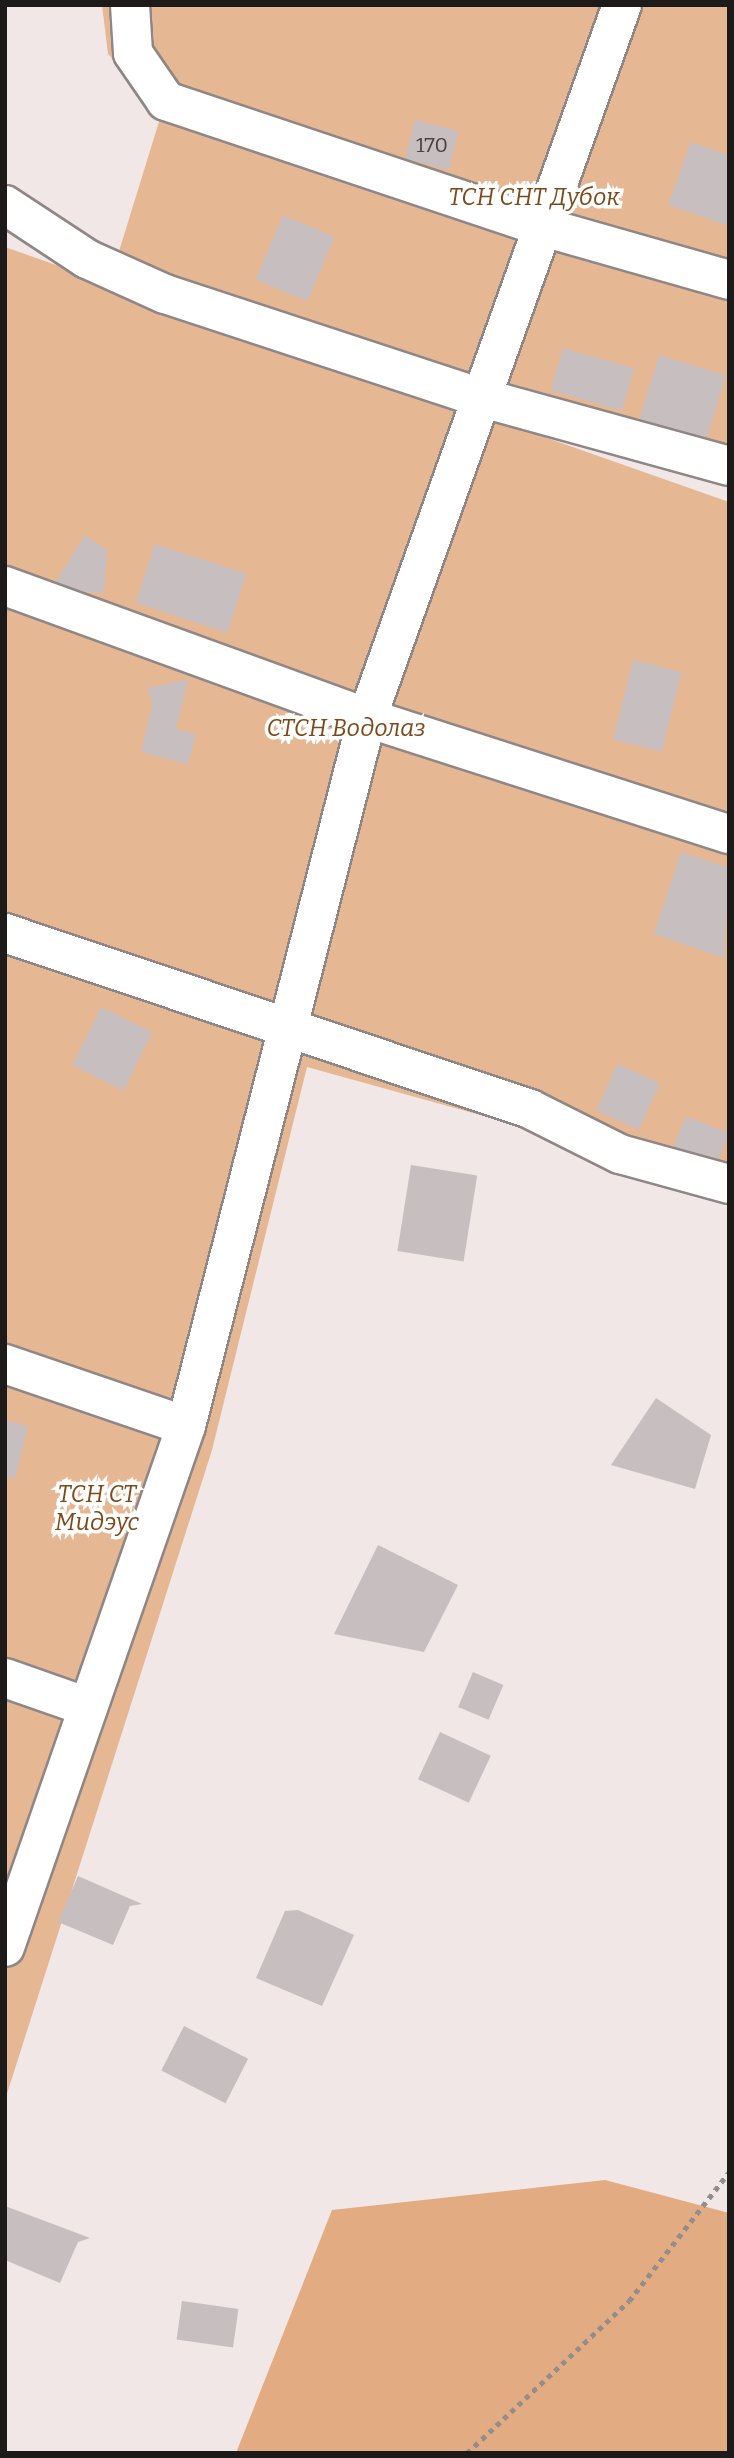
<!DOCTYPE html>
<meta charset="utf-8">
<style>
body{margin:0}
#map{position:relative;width:734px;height:2458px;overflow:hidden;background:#f0e7e6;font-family:Bitter,serif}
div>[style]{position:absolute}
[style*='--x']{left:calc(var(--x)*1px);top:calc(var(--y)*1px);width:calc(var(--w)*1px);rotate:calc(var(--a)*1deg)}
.green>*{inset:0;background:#e6b793}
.forest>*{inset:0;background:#e2ab81}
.building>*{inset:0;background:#c7bec0;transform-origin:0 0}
.path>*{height:4.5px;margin-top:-2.25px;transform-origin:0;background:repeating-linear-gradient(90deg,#938d8c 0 5px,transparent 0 10px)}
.roads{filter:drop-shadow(2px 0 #8f8786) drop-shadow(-2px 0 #8f8786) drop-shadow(0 2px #8f8786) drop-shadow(0 -2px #8f8786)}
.minor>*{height:38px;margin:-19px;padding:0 19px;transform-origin:19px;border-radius:19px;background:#fff}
span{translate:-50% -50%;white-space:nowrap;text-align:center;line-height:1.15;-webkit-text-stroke:7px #fff;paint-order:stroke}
.number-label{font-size:21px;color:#484344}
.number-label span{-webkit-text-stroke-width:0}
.park-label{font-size:24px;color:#7d491a;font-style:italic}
.frame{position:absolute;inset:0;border:7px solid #1d1a1a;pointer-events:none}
</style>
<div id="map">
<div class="green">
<i style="clip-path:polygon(102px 5px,729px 5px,729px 466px,116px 261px,162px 112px,108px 54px)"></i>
<i style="clip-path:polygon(5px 247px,729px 502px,729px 1184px,307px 1067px,212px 1450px,5px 2100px)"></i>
</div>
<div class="forest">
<i style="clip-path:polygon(605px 2180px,729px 2213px,729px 2453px,236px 2453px,332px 2210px)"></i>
</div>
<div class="building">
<i style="left:415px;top:120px;width:45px;height:40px;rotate:14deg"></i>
<i style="clip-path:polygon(691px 142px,729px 155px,729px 226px,668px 205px)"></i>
<i style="left:283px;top:215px;width:56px;height:70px;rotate:23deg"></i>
<i style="left:563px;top:348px;width:74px;height:44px;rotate:16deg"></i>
<i style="left:659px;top:355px;width:70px;height:68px;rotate:17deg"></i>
<i style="clip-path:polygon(85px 535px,107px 550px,104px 593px,51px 589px)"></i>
<i style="left:155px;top:544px;width:96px;height:62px;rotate:18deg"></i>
<i style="left:633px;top:660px;width:50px;height:82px;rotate:14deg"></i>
<i style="clip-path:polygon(188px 679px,176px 729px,196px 734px,188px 764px,141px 752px,152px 706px,148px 688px)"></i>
<i style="clip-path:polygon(681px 852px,729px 868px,724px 958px,654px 934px)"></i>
<i style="left:101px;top:1007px;width:57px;height:65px;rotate:26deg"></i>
<i style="left:617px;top:1064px;width:47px;height:51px;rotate:24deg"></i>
<i style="left:686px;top:1116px;width:46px;height:41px;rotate:22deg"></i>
<i style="left:411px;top:1165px;width:67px;height:87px;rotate:9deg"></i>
<i style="clip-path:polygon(656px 1398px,711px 1435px,695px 1489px,611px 1465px)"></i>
<i style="clip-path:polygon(5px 1420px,28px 1426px,15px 1479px,5px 1476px)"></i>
<i style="clip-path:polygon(378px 1545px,458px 1585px,424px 1652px,334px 1634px)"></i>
<i style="left:473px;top:1672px;width:33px;height:38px;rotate:23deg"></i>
<i style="left:440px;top:1732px;width:56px;height:52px;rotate:25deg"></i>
<i style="clip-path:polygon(78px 1876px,142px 1904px,130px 1906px,113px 1945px,58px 1922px)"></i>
<i style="clip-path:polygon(298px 1910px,354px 1935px,322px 2006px,256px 1978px,285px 1911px)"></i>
<i style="left:184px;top:2026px;width:72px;height:50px;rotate:27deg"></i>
<i style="clip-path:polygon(5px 2206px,90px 2238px,78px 2242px,60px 2283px,5px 2260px)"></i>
<i style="left:182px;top:2301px;width:57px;height:39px;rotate:8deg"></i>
</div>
<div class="path">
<i style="--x:467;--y:2453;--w:222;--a:-43.2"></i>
<i style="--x:629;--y:2301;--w:163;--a:-52.2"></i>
</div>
<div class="roads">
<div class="minor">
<i style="--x:130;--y:5;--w:48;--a:86.4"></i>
<i style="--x:133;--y:53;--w:58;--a:55.5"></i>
<i style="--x:166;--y:101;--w:397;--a:18.5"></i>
<i style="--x:543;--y:227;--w:193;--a:15.9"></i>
<i style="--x:5;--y:205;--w:98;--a:33.4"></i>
<i style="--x:87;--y:259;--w:85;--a:24.2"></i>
<i style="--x:165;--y:294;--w:330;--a:18.2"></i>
<i style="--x:479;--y:397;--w:259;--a:15.4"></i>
<i style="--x:5;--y:586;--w:385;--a:20"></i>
<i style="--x:367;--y:718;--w:380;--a:17.8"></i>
<i style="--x:5;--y:933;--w:554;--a:18.53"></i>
<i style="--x:530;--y:1109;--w:101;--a:26.6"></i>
<i style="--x:620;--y:1154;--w:113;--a:15.4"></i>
<i style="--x:5;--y:1364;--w:191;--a:18.9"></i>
<i style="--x:5;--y:1678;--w:88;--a:19.3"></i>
<i style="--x:5;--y:1947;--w:552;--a:-70.84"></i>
<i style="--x:186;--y:1426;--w:731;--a:-75.66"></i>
<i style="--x:367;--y:718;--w:757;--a:-70.32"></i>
</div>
</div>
<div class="number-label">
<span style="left:432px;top:145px">170</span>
</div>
<div class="park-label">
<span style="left:534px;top:198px">ТСН СНТ Дубок</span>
<span style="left:346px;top:729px">СТСН Водолаз</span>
<span style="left:97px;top:1509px">ТСН СТ<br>Мидэус</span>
</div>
<div class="frame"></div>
</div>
